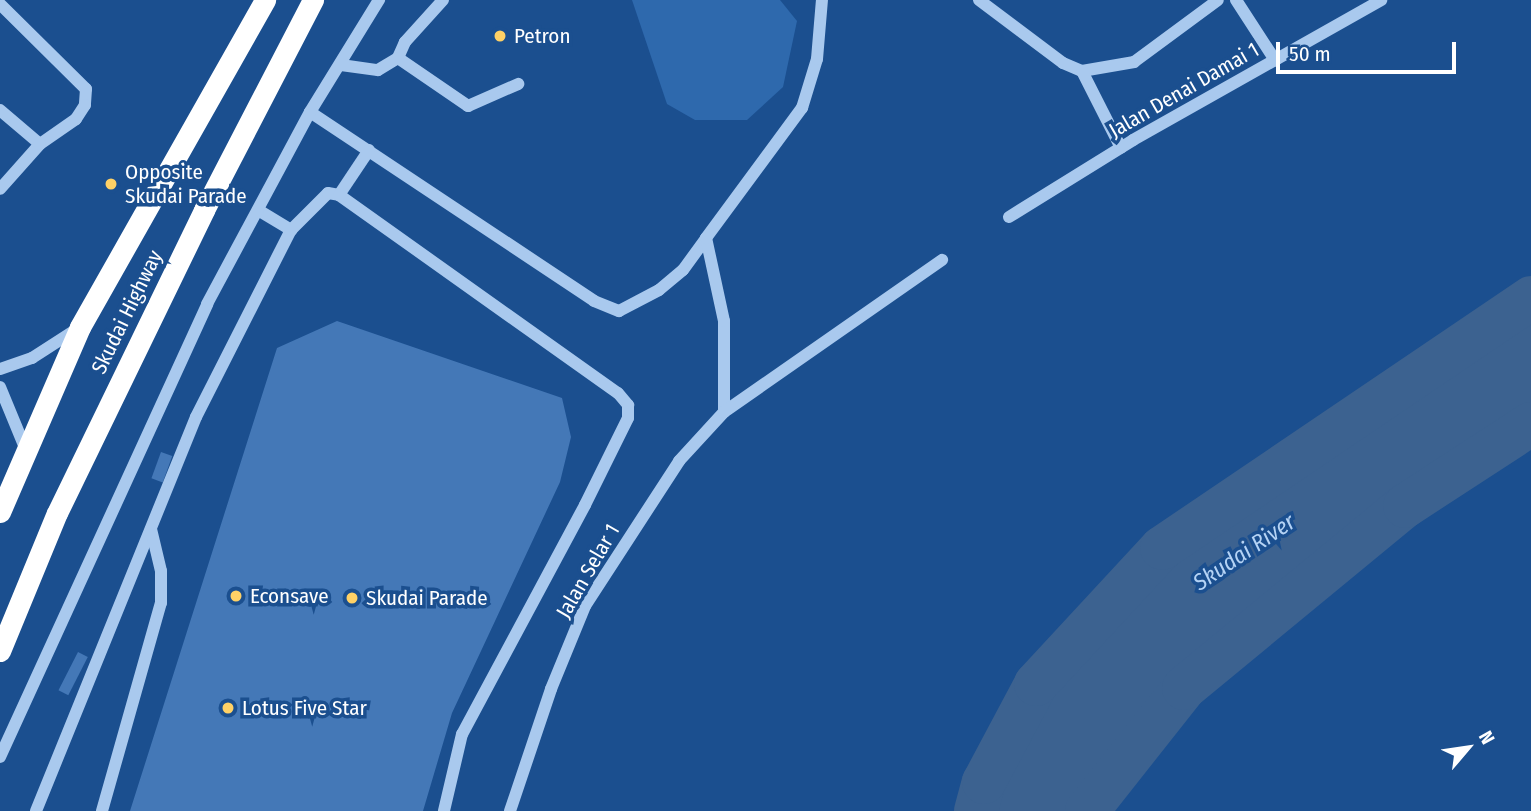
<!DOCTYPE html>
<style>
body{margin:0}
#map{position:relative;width:1531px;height:811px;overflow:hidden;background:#1b4f8f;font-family:"Fira Sans Condensed",sans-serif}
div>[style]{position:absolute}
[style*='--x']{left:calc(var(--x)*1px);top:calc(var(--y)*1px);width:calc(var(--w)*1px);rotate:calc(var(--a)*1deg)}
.green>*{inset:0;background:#2e69ad}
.water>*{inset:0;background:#3c6290}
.river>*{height:44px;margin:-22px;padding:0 22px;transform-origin:22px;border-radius:22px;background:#3c6290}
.building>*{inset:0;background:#4478b7;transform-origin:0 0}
.minor>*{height:12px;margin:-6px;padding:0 6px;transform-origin:6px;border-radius:6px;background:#a9c9ee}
.highway>*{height:21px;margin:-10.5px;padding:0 10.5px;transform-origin:10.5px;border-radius:10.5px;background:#fff}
.dots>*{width:19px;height:19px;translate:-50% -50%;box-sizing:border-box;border:4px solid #1b4f8f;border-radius:50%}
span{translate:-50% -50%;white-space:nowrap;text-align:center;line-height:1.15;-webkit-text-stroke:7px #1b4f8f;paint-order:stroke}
.poi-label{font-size:21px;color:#fff}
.left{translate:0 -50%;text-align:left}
.street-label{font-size:21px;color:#fff}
.water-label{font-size:23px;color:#b5d3f5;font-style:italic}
.north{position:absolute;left:1433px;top:713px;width:70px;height:70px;-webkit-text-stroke:5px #1b4f8f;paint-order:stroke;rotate:61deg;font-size:19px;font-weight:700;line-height:28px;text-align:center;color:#fff}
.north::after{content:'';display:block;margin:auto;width:24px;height:32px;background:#fff;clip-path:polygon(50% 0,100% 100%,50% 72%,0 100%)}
.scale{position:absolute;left:1276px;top:42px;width:180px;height:32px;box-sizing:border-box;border:4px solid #fff;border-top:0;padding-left:9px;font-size:21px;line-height:24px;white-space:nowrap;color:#fff;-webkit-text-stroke:5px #1b4f8f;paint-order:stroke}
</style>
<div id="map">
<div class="green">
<i style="clip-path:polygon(632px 0,780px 0,797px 21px,783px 87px,747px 120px,695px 120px,667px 104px)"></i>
</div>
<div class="water">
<i style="clip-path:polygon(1531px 298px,1531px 424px,1405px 506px,1184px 688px,1087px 811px,976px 811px,984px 782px,1036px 684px,1162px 548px)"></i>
</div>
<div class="river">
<i style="--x:976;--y:811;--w:30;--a:-75"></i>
<i style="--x:984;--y:782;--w:111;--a:-62"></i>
<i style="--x:1036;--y:684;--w:185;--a:-47.2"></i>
<i style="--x:1162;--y:548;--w:446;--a:-34.1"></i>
<i style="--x:1087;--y:811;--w:157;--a:-51.7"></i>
<i style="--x:1184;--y:688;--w:286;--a:-39.5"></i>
<i style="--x:1405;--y:506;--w:150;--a:-33.1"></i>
</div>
<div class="building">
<i style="clip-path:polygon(337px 321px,562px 398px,571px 437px,560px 482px,452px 713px,423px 811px,130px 811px,277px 348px)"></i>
<i style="left:161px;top:452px;width:12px;height:28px;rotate:20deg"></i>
<i style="left:78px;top:652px;width:11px;height:43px;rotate:27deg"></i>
</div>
<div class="minor">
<i style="--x:443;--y:0;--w:57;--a:132.1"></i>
<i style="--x:405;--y:42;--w:17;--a:114"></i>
<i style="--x:398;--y:58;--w:85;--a:34.4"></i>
<i style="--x:468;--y:106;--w:55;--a:-23.7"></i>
<i style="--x:979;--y:0;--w:105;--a:36.9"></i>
<i style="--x:1063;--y:63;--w:21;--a:23"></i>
<i style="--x:1082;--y:71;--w:53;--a:-9.8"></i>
<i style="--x:1134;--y:62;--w:104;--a:-36.4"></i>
<i style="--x:1236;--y:0;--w:72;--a:57"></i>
<i style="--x:0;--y:4;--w:121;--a:44.7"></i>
<i style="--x:86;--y:89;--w:16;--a:94"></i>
<i style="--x:85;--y:105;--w:17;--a:123"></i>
<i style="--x:76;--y:119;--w:44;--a:145.2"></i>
<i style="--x:40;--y:144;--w:60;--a:131.6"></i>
<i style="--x:341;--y:65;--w:37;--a:8"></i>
<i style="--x:378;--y:70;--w:23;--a:-31"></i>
<i style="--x:1082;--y:71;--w:86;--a:63.1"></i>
<i style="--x:0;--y:110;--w:52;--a:40.4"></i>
<i style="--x:310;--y:112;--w:341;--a:33.6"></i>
<i style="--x:594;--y:301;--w:27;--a:22"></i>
<i style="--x:619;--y:311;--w:45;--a:-27.7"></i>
<i style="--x:659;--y:290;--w:31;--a:-40"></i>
<i style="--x:683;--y:270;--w:39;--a:-54"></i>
<i style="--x:339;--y:195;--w:54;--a:-56.3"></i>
<i style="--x:258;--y:210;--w:39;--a:31"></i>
<i style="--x:1009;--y:217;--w:146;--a:-31.8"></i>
<i style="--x:1133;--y:140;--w:285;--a:-29.4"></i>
<i style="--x:0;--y:369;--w:34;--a:-19"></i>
<i style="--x:32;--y:358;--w:54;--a:-32.8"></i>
<i style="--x:0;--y:387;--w:68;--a:67.6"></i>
<i style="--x:724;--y:412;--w:91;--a:-90"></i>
<i style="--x:724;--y:321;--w:85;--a:-102.2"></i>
<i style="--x:706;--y:238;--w:162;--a:-53.6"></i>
<i style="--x:802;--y:108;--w:51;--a:-73"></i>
<i style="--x:817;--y:59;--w:59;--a:-85.2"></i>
<i style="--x:0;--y:757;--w:498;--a:-65.4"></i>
<i style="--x:207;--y:304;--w:218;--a:-61.8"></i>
<i style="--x:310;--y:112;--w:132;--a:-58.4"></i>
<i style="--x:36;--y:811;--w:425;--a:-67.9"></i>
<i style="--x:196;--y:417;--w:210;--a:-63.1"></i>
<i style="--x:291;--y:230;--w:52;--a:-45"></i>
<i style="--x:328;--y:193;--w:11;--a:10"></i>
<i style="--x:339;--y:195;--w:342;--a:35.4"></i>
<i style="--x:618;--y:393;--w:16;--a:50"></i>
<i style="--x:628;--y:405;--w:13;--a:90"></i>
<i style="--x:628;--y:418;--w:97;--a:116.3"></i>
<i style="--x:585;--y:505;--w:260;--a:118.2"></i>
<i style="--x:462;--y:734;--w:79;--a:103.2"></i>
<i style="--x:102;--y:811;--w:216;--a:-74.2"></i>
<i style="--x:161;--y:603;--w:32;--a:-90"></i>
<i style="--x:161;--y:571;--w:43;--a:-103.4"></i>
<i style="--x:510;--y:811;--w:129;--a:-71.4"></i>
<i style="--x:551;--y:689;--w:90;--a:-67.7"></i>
<i style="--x:585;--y:606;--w:173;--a:-57"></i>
<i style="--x:679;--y:461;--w:67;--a:-47.4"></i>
<i style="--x:724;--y:412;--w:266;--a:-34.9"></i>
</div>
<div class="highway">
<i style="--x:0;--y:512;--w:202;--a:-66.6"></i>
<i style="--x:80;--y:327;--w:376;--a:-60.5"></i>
<i style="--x:0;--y:651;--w:149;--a:-67.6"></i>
<i style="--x:57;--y:513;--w:337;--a:-64.1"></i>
<i style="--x:204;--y:210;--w:237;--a:-62.6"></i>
</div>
<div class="dots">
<i style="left:500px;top:36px;background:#ffd166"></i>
<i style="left:111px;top:184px;background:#ffd166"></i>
<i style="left:236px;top:596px;background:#ffd166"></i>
<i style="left:352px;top:598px;background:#ffd166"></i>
<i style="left:228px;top:708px;background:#ffd166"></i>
</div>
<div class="poi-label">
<span class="left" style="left:514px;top:36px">Petron</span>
<span class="left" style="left:125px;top:184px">Opposite<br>Skudai Parade</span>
<span class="left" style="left:250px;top:596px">Econsave</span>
<span class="left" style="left:366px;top:598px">Skudai Parade</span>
<span class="left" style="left:242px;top:708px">Lotus Five Star</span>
</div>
<div class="street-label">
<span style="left:1184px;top:90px;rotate:-30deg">Jalan Denai Damai 1</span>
<span style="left:127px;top:312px;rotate:-64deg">Skudai Highway</span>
<span style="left:588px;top:571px;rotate:-60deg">Jalan Selar 1</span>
</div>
<div class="water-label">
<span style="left:1244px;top:552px;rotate:-34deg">Skudai River</span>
</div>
<div class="north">N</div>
<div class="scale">50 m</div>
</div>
